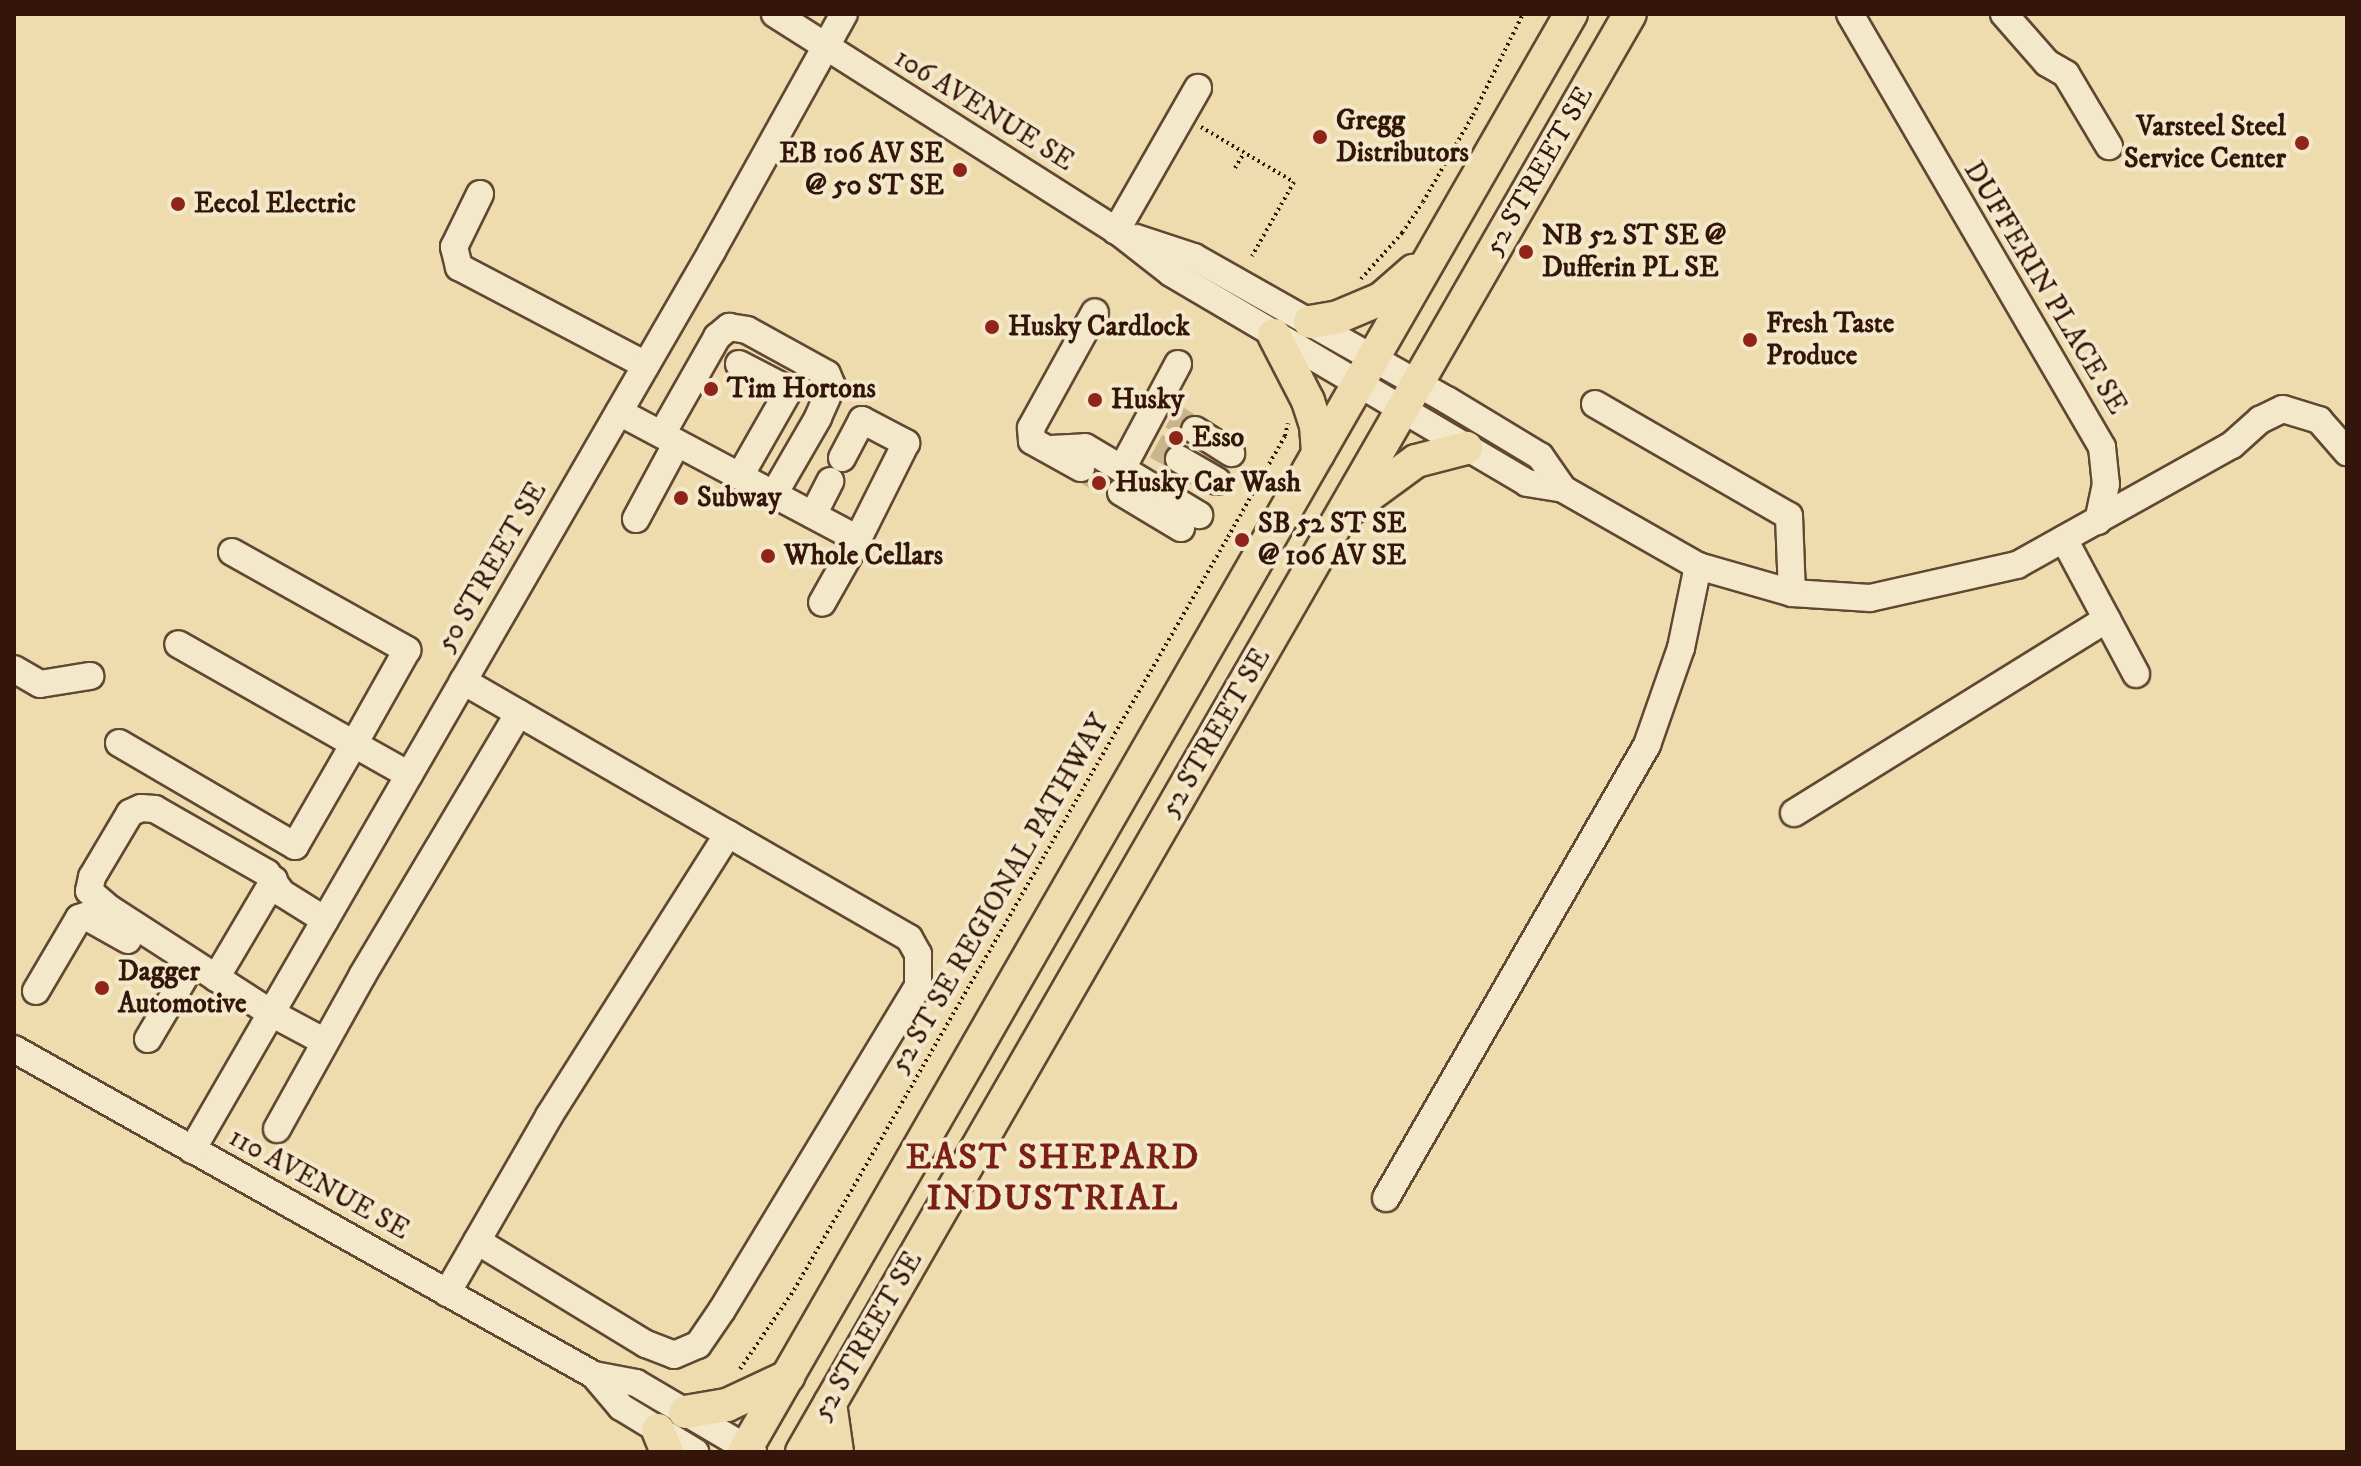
<!DOCTYPE html>
<style>
body{margin:0}
#map{position:relative;width:2361px;height:1466px;overflow:hidden;background:#eedcaf;font-family:"IM FELL DW Pica",serif}
div>[style]{position:absolute}
[style*='--x']{left:calc(var(--x)*1px);top:calc(var(--y)*1px);width:calc(var(--w)*1px);rotate:calc(var(--a)*1deg)}
.minor-tunnel>*{height:26px;margin-top:-13px;transform-origin:0;background:repeating-linear-gradient(90deg,#c9b48e 0 26px,transparent 0 39px)}
.path>*{height:4px;margin-top:-2px;transform-origin:0;background:repeating-linear-gradient(90deg,#341509 0 2px,transparent 0 6px)}
.roads{filter:drop-shadow(2px 0 #624732) drop-shadow(-2px 0 #624732) drop-shadow(0 2px #624732) drop-shadow(0 -2px #624732)}
.minor>*{height:26px;margin:-13px;padding:0 13px;transform-origin:13px;border-radius:13px;background:#f4e8cb}
.major>*{height:32px;margin:-16px;padding:0 16px;transform-origin:16px;border-radius:16px;background:#eedcaf}
.dots>*{width:22px;height:22px;translate:-50% -50%;box-sizing:border-box;border:4px solid #f4e8cb;border-radius:50%}
span{translate:-50% -50%;white-space:nowrap;text-align:center;line-height:1.15;-webkit-text-stroke:8px #f4e8cb;paint-order:stroke}
.street-label{font-size:28px;color:#341509}
.poi-label{font-size:28px;color:#341509;font-weight:700}
.left{translate:0 -50%;text-align:left}
.right{translate:-100% -50%;text-align:right}
.district-label{font-size:36px;color:#7a1f14;font-weight:700;letter-spacing:2px}
.frame{position:absolute;inset:0;border:16px solid #341509;pointer-events:none}
</style>
<div id="map">
<div class="minor-tunnel">
<i style="--x:1172;--y:416;--w:27;--a:31"></i>
<i style="--x:1156;--y:446;--w:26;--a:29"></i>
<i style="--x:1081;--y:468;--w:47;--a:31"></i>
</div>
<div class="path">
<i style="--x:1201;--y:127;--w:108;--a:30.6"></i>
<i style="--x:1294;--y:182;--w:85;--a:119.6"></i>
<i style="--x:1235;--y:168;--w:17;--a:-59"></i>
<i style="--x:1361;--y:279;--w:62;--a:-48.3"></i>
<i style="--x:1402;--y:233;--w:37;--a:-56"></i>
<i style="--x:1423;--y:202;--w:100;--a:-60.1"></i>
<i style="--x:1473;--y:115;--w:113;--a:-63.7"></i>
<i style="--x:740;--y:1369;--w:96;--a:-55.6"></i>
<i style="--x:794;--y:1290;--w:869;--a:-60.04"></i>
<i style="--x:1228;--y:537;--w:116;--a:-60.6"></i>
<i style="--x:1285;--y:436;--w:13;--a:-77"></i>
</div>
<div class="roads">
<div class="minor">
<i style="--x:775;--y:14;--w:409;--a:32.4"></i>
<i style="--x:1120;--y:233;--w:65;--a:38.1"></i>
<i style="--x:1171;--y:273;--w:413;--a:30.5"></i>
<i style="--x:1527;--y:483;--w:36;--a:9"></i>
<i style="--x:1563;--y:489;--w:155;--a:29.7"></i>
<i style="--x:1698;--y:566;--w:98;--a:16"></i>
<i style="--x:1792;--y:593;--w:78;--a:3.7"></i>
<i style="--x:1870;--y:598;--w:151;--a:-12.7"></i>
<i style="--x:2017;--y:565;--w:246;--a:-29.2"></i>
<i style="--x:2232;--y:445;--w:38;--a:-42"></i>
<i style="--x:2260;--y:420;--w:25;--a:-26"></i>
<i style="--x:2283;--y:409;--w:38;--a:17"></i>
<i style="--x:2319;--y:420;--w:43;--a:48.8"></i>
<i style="--x:1850;--y:14;--w:501;--a:59.8"></i>
<i style="--x:2102;--y:447;--w:37;--a:84"></i>
<i style="--x:2106;--y:484;--w:38;--a:102"></i>
<i style="--x:2004;--y:14;--w:65;--a:48.7"></i>
<i style="--x:2047;--y:63;--w:22;--a:30"></i>
<i style="--x:2066;--y:74;--w:84;--a:59.2"></i>
<i style="--x:480;--y:194;--w:59;--a:116.1"></i>
<i style="--x:454;--y:247;--w:21;--a:76"></i>
<i style="--x:459;--y:267;--w:211;--a:27.7"></i>
<i style="--x:1116;--y:231;--w:165;--a:-60.2"></i>
<i style="--x:1136;--y:238;--w:61;--a:18.1"></i>
<i style="--x:1194;--y:257;--w:291;--a:29.5"></i>
<i style="--x:1447;--y:400;--w:109;--a:31.1"></i>
<i style="--x:1540;--y:456;--w:40;--a:55.1"></i>
<i style="--x:739;--y:364;--w:56;--a:27.5"></i>
<i style="--x:789;--y:390;--w:99;--a:119.7"></i>
<i style="--x:1178;--y:364;--w:119;--a:118.1"></i>
<i style="--x:1122;--y:469;--w:90;--a:30.9"></i>
<i style="--x:1595;--y:404;--w:224;--a:30"></i>
<i style="--x:1789;--y:516;--w:77;--a:87.8"></i>
<i style="--x:619;--y:412;--w:271;--a:28"></i>
<i style="--x:858;--y:539;--w:73;--a:119.4"></i>
<i style="--x:1195;--y:430;--w:43;--a:32.6"></i>
<i style="--x:662;--y:434;--w:112;--a:-60.4"></i>
<i style="--x:717;--y:337;--w:16;--a:-40"></i>
<i style="--x:729;--y:327;--w:18;--a:9"></i>
<i style="--x:747;--y:330;--w:91;--a:28.8"></i>
<i style="--x:827;--y:374;--w:13;--a:67"></i>
<i style="--x:832;--y:386;--w:35;--a:114"></i>
<i style="--x:818;--y:418;--w:88;--a:120.1"></i>
<i style="--x:1051;--y:449;--w:34;--a:-3"></i>
<i style="--x:1085;--y:447;--w:43;--a:30.7"></i>
<i style="--x:842;--y:458;--w:43;--a:-62.2"></i>
<i style="--x:862;--y:420;--w:50;--a:27.6"></i>
<i style="--x:906;--y:443;--w:107;--a:116.6"></i>
<i style="--x:1179;--y:459;--w:44;--a:30.1"></i>
<i style="--x:1081;--y:468;--w:56;--a:-151.1"></i>
<i style="--x:1032;--y:441;--w:13;--a:-94"></i>
<i style="--x:1031;--y:428;--w:132;--a:-61.1"></i>
<i style="--x:1121;--y:492;--w:70;--a:31"></i>
<i style="--x:813;--y:515;--w:38;--a:-63"></i>
<i style="--x:636;--y:519;--w:86;--a:-61.7"></i>
<i style="--x:2064;--y:539;--w:153;--a:61.9"></i>
<i style="--x:232;--y:552;--w:201;--a:29.2"></i>
<i style="--x:407;--y:650;--w:108;--a:119.4"></i>
<i style="--x:354;--y:744;--w:63;--a:29.4"></i>
<i style="--x:14;--y:669;--w:30;--a:30"></i>
<i style="--x:40;--y:684;--w:51;--a:-9.1"></i>
<i style="--x:119;--y:743;--w:204;--a:30.3"></i>
<i style="--x:295;--y:846;--w:118;--a:-60"></i>
<i style="--x:354;--y:744;--w:202;--a:-150.4"></i>
<i style="--x:1794;--y:813;--w:368;--a:-31.8"></i>
<i style="--x:325;--y:920;--w:51;--a:-147.9"></i>
<i style="--x:282;--y:893;--w:25;--a:-127"></i>
<i style="--x:267;--y:873;--w:129;--a:-150.3"></i>
<i style="--x:155;--y:809;--w:14;--a:-176"></i>
<i style="--x:141;--y:808;--w:12;--a:156"></i>
<i style="--x:130;--y:813;--w:74;--a:120.7"></i>
<i style="--x:92;--y:877;--w:14;--a:102"></i>
<i style="--x:89;--y:891;--w:28;--a:41"></i>
<i style="--x:110;--y:909;--w:192;--a:32.9"></i>
<i style="--x:271;--y:1013;--w:61;--a:28.2"></i>
<i style="--x:216;--y:978;--w:114;--a:-59.4"></i>
<i style="--x:36;--y:991;--w:85;--a:-59.5"></i>
<i style="--x:79;--y:918;--w:6;--a:-18"></i>
<i style="--x:85;--y:916;--w:49;--a:29.2"></i>
<i style="--x:148;--y:1039;--w:88;--a:-59.4"></i>
<i style="--x:14;--y:1049;--w:665;--a:29.34"></i>
<i style="--x:594;--y:1375;--w:43;--a:10.8"></i>
<i style="--x:636;--y:1383;--w:136;--a:30.5"></i>
<i style="--x:277;--y:1129;--w:175;--a:-60.9"></i>
<i style="--x:362;--y:976;--w:306;--a:-59.2"></i>
<i style="--x:192;--y:1150;--w:1039;--a:-59.95"></i>
<i style="--x:712;--y:251;--w:271;--a:-60.9"></i>
<i style="--x:1386;--y:1198;--w:523;--a:-60.05"></i>
<i style="--x:1647;--y:745;--w:103;--a:-70.7"></i>
<i style="--x:1681;--y:648;--w:84;--a:-78.3"></i>
<i style="--x:477;--y:1241;--w:198;--a:31.4"></i>
<i style="--x:646;--y:1344;--w:30;--a:21"></i>
<i style="--x:674;--y:1355;--w:26;--a:-23"></i>
<i style="--x:698;--y:1345;--w:42;--a:-55.6"></i>
<i style="--x:722;--y:1310;--w:379;--a:-58.8"></i>
<i style="--x:918;--y:986;--w:32;--a:-90"></i>
<i style="--x:918;--y:954;--w:18;--a:-119"></i>
<i style="--x:909;--y:938;--w:209;--a:-150.1"></i>
<i style="--x:447;--y:1293;--w:204;--a:-60"></i>
<i style="--x:549;--y:1116;--w:334;--a:-57.6"></i>
<i style="--x:728;--y:834;--w:306;--a:-150"></i>
<i style="--x:594;--y:1375;--w:42;--a:49.8"></i>
<i style="--x:621;--y:1407;--w:87;--a:31.3"></i>
</div>
<div class="major">
<i style="--x:1310;--y:322;--w:28;--a:-10"></i>
<i style="--x:1338;--y:317;--w:47;--a:-22.7"></i>
<i style="--x:1381;--y:299;--w:43;--a:-41.2"></i>
<i style="--x:1274;--y:335;--w:74;--a:62.7"></i>
<i style="--x:1308;--y:401;--w:25;--a:72"></i>
<i style="--x:1316;--y:425;--w:29;--a:86"></i>
<i style="--x:1349;--y:510;--w:83;--a:-36.2"></i>
<i style="--x:1416;--y:461;--w:52;--a:-14.6"></i>
<i style="--x:830;--y:1403;--w:49;--a:81.9"></i>
<i style="--x:685;--y:1412;--w:43;--a:-9.5"></i>
<i style="--x:727;--y:1405;--w:68;--a:-25.1"></i>
<i style="--x:658;--y:1430;--w:24;--a:68"></i>
<i style="--x:744;--y:1452;--w:1659;--a:-60.1"></i>
<i style="--x:802;--y:1452;--w:1659;--a:-60.07"></i>
</div>
</div>
<div class="dots">
<i style="left:1320px;top:137px;background:#8f2418"></i>
<i style="left:2302px;top:143px;background:#8f2418"></i>
<i style="left:960px;top:170px;background:#8f2418"></i>
<i style="left:178px;top:204px;background:#8f2418"></i>
<i style="left:1526px;top:252px;background:#8f2418"></i>
<i style="left:992px;top:327px;background:#8f2418"></i>
<i style="left:1750px;top:340px;background:#8f2418"></i>
<i style="left:711px;top:389px;background:#8f2418"></i>
<i style="left:1095px;top:400px;background:#8f2418"></i>
<i style="left:1176px;top:438px;background:#8f2418"></i>
<i style="left:1099px;top:483px;background:#8f2418"></i>
<i style="left:681px;top:498px;background:#8f2418"></i>
<i style="left:1242px;top:540px;background:#8f2418"></i>
<i style="left:768px;top:556px;background:#8f2418"></i>
<i style="left:102px;top:988px;background:#8f2418"></i>
</div>
<div class="street-label">
<span style="left:984px;top:110px;rotate:32deg">106 AVENUE SE</span>
<span style="left:1539px;top:171px;rotate:-60deg">52 STREET SE</span>
<span style="left:2045px;top:288px;rotate:59deg">DUFFERIN PLACE SE</span>
<span style="left:492px;top:567px;rotate:-60deg">50 STREET SE</span>
<span style="left:1216px;top:733px;rotate:-60deg">52 STREET SE</span>
<span style="left:1000px;top:894px;rotate:-60deg">52 ST SE REGIONAL PATHWAY</span>
<span style="left:319px;top:1184px;rotate:29deg">110 AVENUE SE</span>
<span style="left:868px;top:1336px;rotate:-60deg">52 STREET SE</span>
</div>
<div class="poi-label">
<span class="left" style="left:1336px;top:137px">Gregg<br>Distributors</span>
<span class="right" style="left:2286px;top:143px">Varsteel Steel<br>Service Center</span>
<span class="right" style="left:944px;top:170px">EB 106 AV SE<br>@ 50 ST SE</span>
<span class="left" style="left:194px;top:204px">Eecol Electric</span>
<span class="left" style="left:1542px;top:252px">NB 52 ST SE @<br>Dufferin PL SE</span>
<span class="left" style="left:1766px;top:340px">Fresh Taste<br>Produce</span>
<span class="left" style="left:1008px;top:327px">Husky Cardlock</span>
<span class="left" style="left:727px;top:389px">Tim Hortons</span>
<span class="left" style="left:1111px;top:400px">Husky</span>
<span class="left" style="left:1192px;top:438px">Esso</span>
<span class="left" style="left:1115px;top:483px">Husky Car Wash</span>
<span class="left" style="left:697px;top:498px">Subway</span>
<span class="left" style="left:1258px;top:540px">SB 52 ST SE<br>@ 106 AV SE</span>
<span class="left" style="left:784px;top:556px">Whole Cellars</span>
<span class="left" style="left:118px;top:988px">Dagger<br>Automotive</span>
</div>
<div class="district-label">
<span style="left:1053px;top:1178px">EAST SHEPARD<br>INDUSTRIAL</span>
</div>
<div class="frame"></div>
</div>
